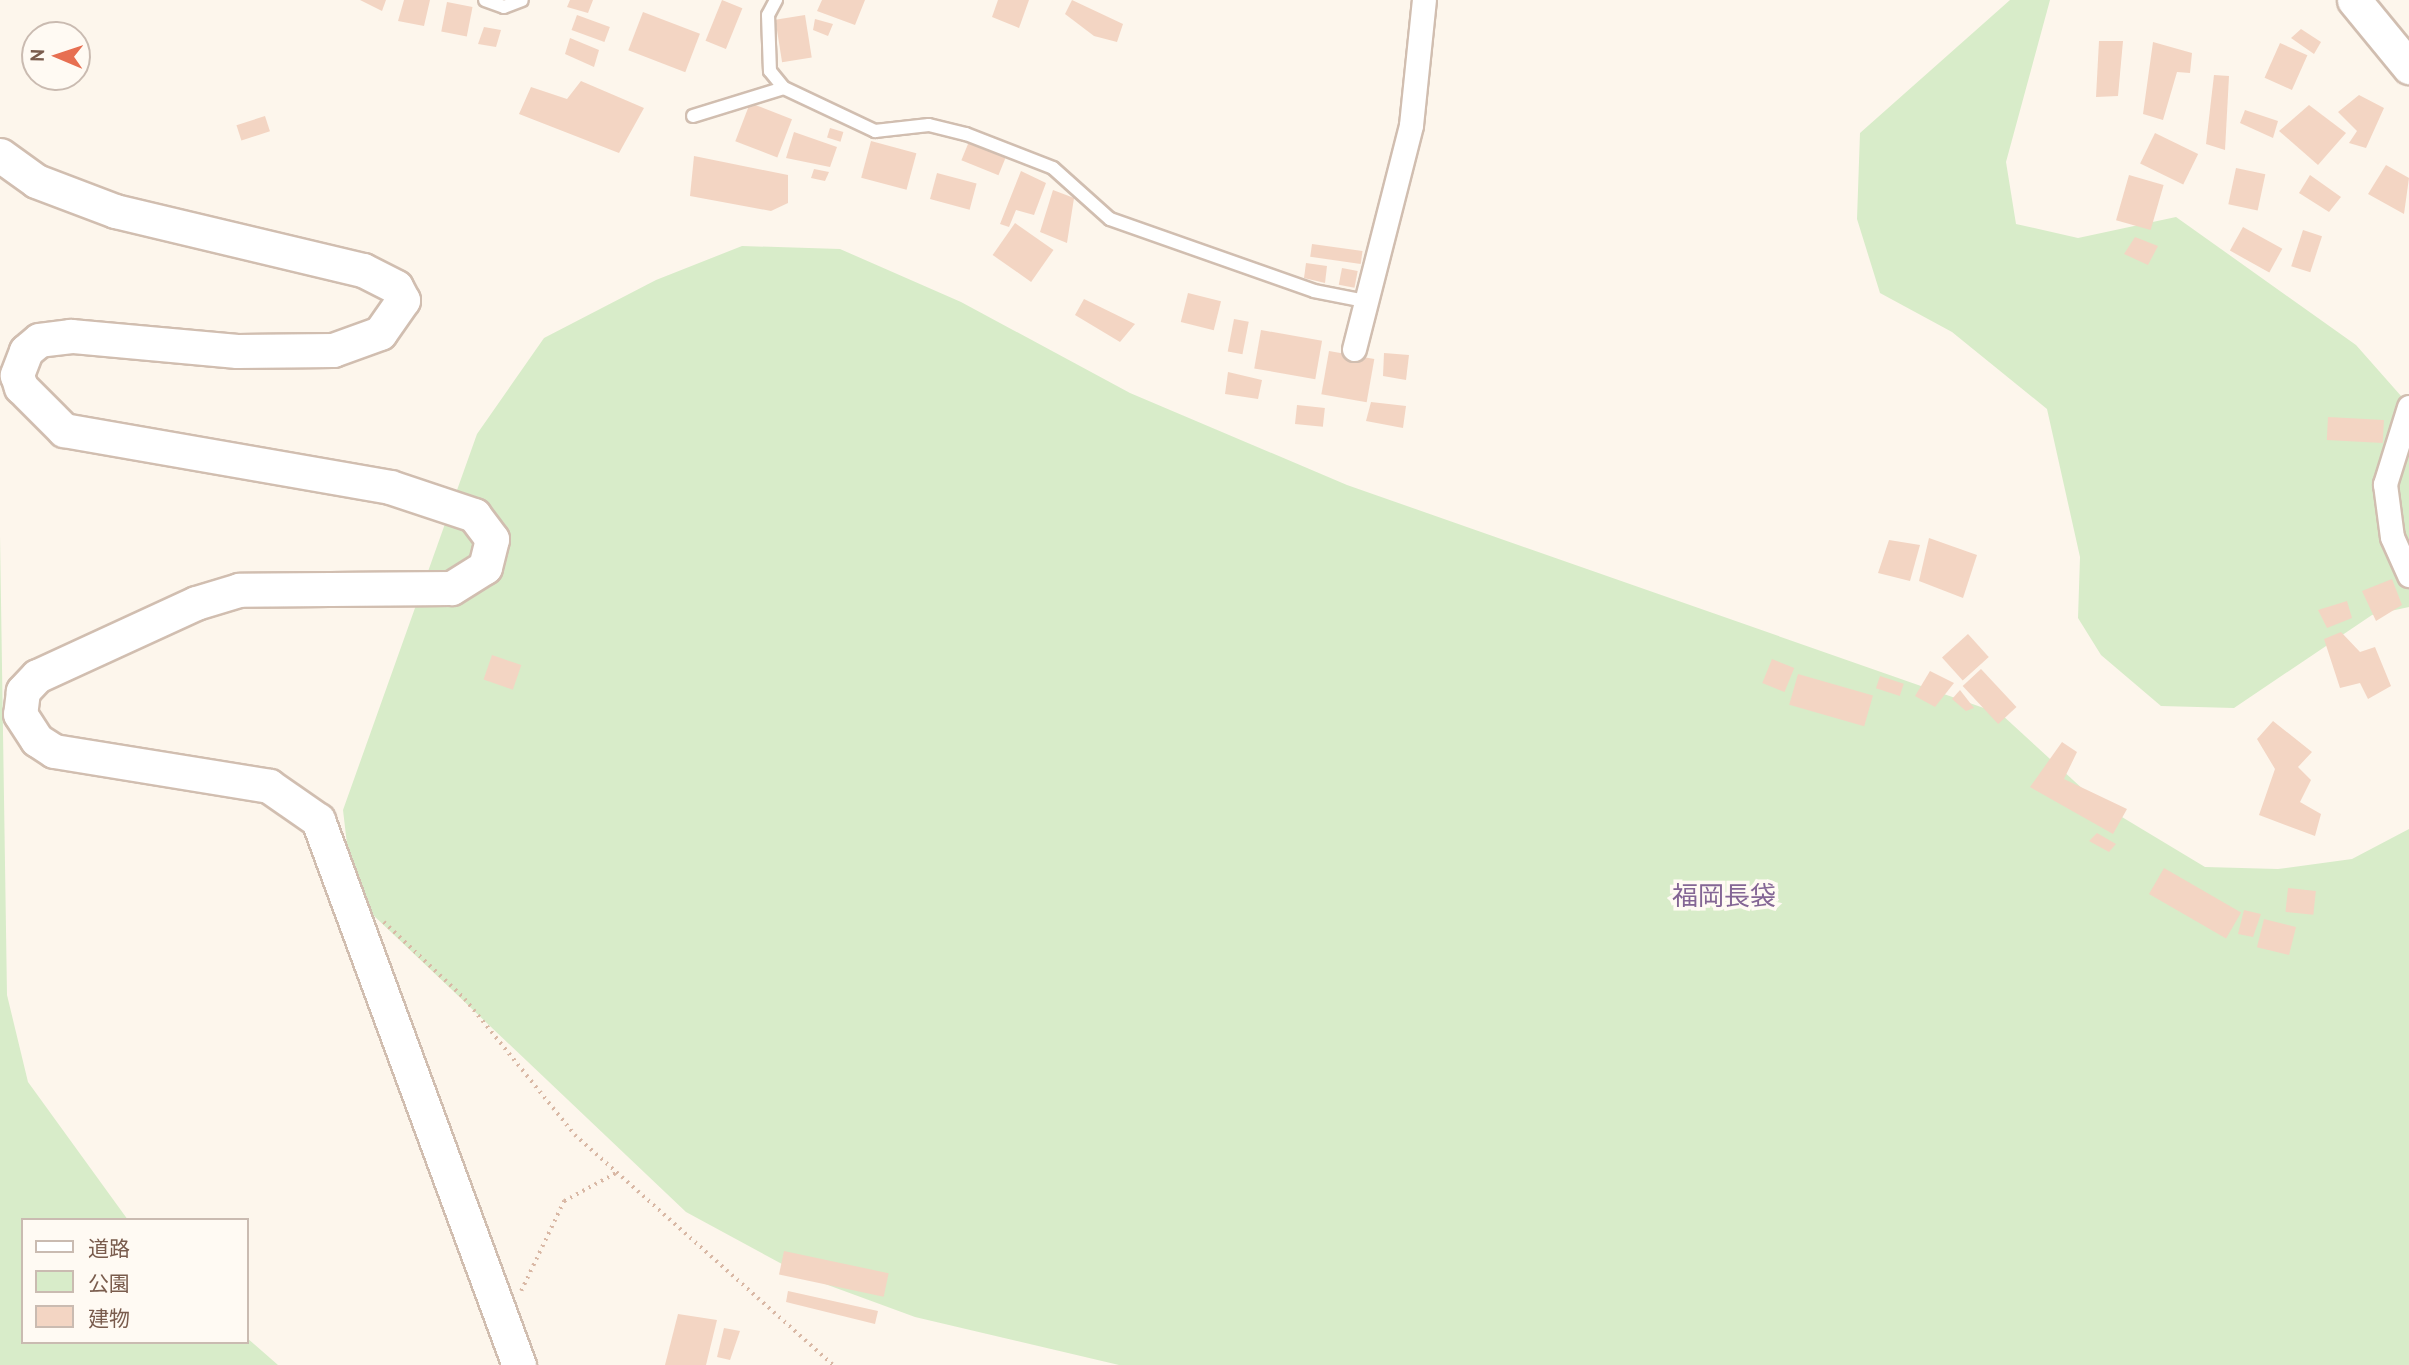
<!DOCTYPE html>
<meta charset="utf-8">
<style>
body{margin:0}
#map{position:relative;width:2409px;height:1365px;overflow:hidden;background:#fdf6ec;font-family:"PT Sans","Noto Sans JP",sans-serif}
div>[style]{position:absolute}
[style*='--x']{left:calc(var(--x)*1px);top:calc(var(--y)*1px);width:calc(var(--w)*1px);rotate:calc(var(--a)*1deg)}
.green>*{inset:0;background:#d8ecc9}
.building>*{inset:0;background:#f3d5c3;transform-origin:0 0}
.path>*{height:3.5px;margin-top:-1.75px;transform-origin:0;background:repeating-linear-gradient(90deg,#d9b8a5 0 2px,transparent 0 7px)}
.roads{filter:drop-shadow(2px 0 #d1beb0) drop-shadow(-2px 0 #d1beb0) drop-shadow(0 2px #d1beb0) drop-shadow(0 -2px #d1beb0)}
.lane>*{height:12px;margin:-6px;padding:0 6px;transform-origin:6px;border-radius:6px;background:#fff}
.street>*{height:23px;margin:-11.5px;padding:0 11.5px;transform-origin:11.5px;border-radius:11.5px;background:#fff}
.secondary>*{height:33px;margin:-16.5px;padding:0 16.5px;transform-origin:16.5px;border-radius:16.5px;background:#fff}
span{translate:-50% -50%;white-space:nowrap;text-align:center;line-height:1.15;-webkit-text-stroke:7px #fffaf3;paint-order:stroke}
.quarter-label{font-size:26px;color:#846695}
.legend{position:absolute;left:21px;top:1218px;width:228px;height:126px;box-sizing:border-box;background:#fffaf3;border:2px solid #cabbb1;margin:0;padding:9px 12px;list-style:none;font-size:21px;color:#7a5c4d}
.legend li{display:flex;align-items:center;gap:14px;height:35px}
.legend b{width:35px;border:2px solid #cabbb1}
.north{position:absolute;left:21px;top:21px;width:70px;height:70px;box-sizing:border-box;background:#fffaf3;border:2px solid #cabbb1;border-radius:50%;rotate:272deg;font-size:19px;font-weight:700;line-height:28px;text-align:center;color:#7a5c4d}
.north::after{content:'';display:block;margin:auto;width:24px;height:32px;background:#e76f51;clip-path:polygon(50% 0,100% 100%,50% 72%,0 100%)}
</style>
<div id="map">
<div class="green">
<i style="clip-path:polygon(2010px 0,2050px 0,2006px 162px,2016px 224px,2078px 238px,2176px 217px,2356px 345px,2409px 405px,2409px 607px,2372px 615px,2234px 708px,2161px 706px,2101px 655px,2078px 618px,2080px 557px,2047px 409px,1952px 332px,1880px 293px,1857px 219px,1860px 133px)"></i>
<i style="clip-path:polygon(742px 246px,840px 249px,961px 302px,1130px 393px,1347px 485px,2001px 714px,2097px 802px,2205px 867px,2278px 869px,2352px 859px,2409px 829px,2409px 1365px,1119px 1365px,915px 1317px,806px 1277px,686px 1212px,353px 896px,343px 810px,477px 434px,544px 338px,656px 280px)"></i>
<i style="clip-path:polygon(0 535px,7px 995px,28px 1082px,128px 1220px,23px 1220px,23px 1342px,247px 1338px,278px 1365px,0 1365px)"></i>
</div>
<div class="building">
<i style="clip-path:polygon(360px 0,386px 0,382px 11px)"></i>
<i style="clip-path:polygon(404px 0,430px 0,424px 26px,398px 21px)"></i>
<i style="clip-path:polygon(570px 0,593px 0,588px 13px,567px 7px)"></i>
<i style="left:722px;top:0;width:22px;height:44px;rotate:22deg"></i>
<i style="clip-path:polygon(822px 0,865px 0,855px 25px,817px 11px)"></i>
<i style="clip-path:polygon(998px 0,1029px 0,1019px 28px,992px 17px)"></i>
<i style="clip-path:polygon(1072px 0,1123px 24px,1117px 42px,1094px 36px,1065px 14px)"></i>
<i style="left:447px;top:2px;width:26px;height:30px;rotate:11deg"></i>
<i style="left:643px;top:12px;width:61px;height:41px;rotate:21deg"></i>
<i style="left:577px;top:15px;width:35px;height:16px;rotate:20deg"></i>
<i style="left:805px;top:15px;width:43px;height:30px;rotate:81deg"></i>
<i style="clip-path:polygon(815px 19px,833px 24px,828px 36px,813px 30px)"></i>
<i style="clip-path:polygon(484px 27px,501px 30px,496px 47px,478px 44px)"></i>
<i style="clip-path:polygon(2301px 29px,2321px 42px,2314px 54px,2291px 38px)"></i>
<i style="clip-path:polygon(570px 38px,599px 50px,594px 67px,565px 54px)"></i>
<i style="clip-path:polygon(2099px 41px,2123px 41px,2118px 96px,2096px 97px)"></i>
<i style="clip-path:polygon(2153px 42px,2192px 53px,2190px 73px,2177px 72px,2163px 120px,2143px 114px)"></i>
<i style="left:2280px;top:43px;width:30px;height:38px;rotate:24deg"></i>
<i style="clip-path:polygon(2214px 75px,2229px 76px,2225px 150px,2206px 144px)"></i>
<i style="clip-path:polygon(581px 81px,644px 108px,619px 153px,519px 114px,531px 87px,567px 99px)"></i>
<i style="clip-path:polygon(2359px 95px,2384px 108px,2366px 148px,2349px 143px,2357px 131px,2338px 112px)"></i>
<i style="left:750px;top:103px;width:45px;height:41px;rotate:21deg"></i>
<i style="clip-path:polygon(2309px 105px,2346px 133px,2318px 165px,2279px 131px)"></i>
<i style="clip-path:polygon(2245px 110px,2278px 121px,2273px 138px,2240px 123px)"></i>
<i style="left:265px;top:116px;width:16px;height:30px;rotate:72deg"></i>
<i style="left:830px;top:128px;width:14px;height:10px;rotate:17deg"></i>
<i style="clip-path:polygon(794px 132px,837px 147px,830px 167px,786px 158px)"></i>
<i style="left:2155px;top:133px;width:48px;height:34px;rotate:26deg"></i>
<i style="left:970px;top:139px;width:40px;height:23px;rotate:22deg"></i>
<i style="left:871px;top:141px;width:47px;height:38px;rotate:15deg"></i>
<i style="clip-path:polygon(694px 156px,788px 175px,788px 203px,771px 211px,690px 196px)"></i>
<i style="clip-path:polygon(2386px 165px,2409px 178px,2404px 214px,2368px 194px)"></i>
<i style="left:2236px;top:168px;width:30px;height:37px;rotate:12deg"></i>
<i style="clip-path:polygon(814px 169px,829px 172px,825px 181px,811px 178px)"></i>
<i style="clip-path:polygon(1021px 171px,1046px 183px,1034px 215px,1016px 210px,1009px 227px,1000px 224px)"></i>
<i style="left:937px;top:173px;width:41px;height:27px;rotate:15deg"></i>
<i style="left:2129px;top:175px;width:36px;height:47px;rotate:16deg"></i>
<i style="clip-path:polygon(2310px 175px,2341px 197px,2329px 212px,2299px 193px)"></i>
<i style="clip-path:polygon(1053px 190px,1074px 198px,1067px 243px,1040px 232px)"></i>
<i style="left:1015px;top:223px;width:47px;height:39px;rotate:35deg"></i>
<i style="left:2243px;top:227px;width:45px;height:27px;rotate:29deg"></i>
<i style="left:2303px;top:230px;width:20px;height:38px;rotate:18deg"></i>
<i style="clip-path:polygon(2135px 237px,2158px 246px,2148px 265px,2124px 254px)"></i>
<i style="left:1312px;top:244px;width:51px;height:13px;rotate:8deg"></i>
<i style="clip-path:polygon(1306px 263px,1327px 266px,1325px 283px,1304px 278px)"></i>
<i style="left:1342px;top:268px;width:16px;height:17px;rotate:11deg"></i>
<i style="left:1188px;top:293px;width:34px;height:30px;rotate:14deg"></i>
<i style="clip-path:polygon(1084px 299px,1135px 324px,1120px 342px,1075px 315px)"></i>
<i style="left:1234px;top:319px;width:15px;height:33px;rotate:11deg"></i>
<i style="left:1261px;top:330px;width:62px;height:39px;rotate:10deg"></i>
<i style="left:1329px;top:351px;width:46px;height:44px;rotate:10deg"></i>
<i style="clip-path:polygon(1384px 353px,1409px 355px,1406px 380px,1383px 376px)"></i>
<i style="clip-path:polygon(1228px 372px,1262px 380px,1258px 399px,1225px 394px)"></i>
<i style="clip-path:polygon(1371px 402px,1406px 406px,1403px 428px,1366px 421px)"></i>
<i style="left:1297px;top:405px;width:28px;height:19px;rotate:6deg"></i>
<i style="left:2328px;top:417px;width:56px;height:23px;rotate:3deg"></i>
<i style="clip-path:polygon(1929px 538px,1977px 555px,1963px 598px,1919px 581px)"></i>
<i style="clip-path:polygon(1889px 540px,1920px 545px,1910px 581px,1878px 573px)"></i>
<i style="clip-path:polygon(2392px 579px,2402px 605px,2376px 621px,2362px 591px)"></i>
<i style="clip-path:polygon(2347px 601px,2352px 618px,2327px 628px,2318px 610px)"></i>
<i style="clip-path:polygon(2341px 632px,2360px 652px,2375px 647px,2391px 686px,2368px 699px,2360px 683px,2340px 688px,2324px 639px)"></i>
<i style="left:1968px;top:634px;width:31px;height:35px;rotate:48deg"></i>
<i style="left:492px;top:655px;width:31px;height:26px;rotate:19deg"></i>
<i style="left:1772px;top:659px;width:24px;height:26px;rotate:22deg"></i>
<i style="left:1981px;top:669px;width:52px;height:25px;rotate:47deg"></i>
<i style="clip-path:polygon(1930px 671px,1954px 683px,1935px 707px,1915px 696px)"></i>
<i style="left:1798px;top:674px;width:78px;height:32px;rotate:16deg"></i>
<i style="left:1880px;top:676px;width:25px;height:13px;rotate:18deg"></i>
<i style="clip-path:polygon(1960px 690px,1974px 708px,1966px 711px,1952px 699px)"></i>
<i style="clip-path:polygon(2273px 721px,2312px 752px,2298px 767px,2311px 780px,2300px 802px,2321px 814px,2315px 836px,2259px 815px,2275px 769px,2257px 739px)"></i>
<i style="clip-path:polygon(2062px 742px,2077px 752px,2064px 779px,2127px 809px,2113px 834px,2030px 787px)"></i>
<i style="clip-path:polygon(2097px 833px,2116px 844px,2109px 852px,2089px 841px)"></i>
<i style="left:2164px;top:868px;width:89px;height:30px;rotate:30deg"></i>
<i style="left:2288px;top:888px;width:28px;height:24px;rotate:6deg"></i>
<i style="clip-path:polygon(2244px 910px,2261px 914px,2253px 937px,2238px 934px)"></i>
<i style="left:2264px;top:919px;width:33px;height:29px;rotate:14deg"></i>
<i style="left:784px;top:1251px;width:107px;height:24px;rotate:12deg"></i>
<i style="clip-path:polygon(788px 1291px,878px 1311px,875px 1324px,786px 1302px)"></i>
<i style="clip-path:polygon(678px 1314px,717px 1320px,706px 1365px,665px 1365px)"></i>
<i style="clip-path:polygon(724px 1328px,740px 1331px,730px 1360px,717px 1357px)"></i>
</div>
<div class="path">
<i style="--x:384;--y:922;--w:112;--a:43.5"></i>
<i style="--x:465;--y:999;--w:175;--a:51"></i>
<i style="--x:575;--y:1135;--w:346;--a:41.7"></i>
<i style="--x:521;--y:1291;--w:100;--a:-64.5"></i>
<i style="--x:564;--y:1201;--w:59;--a:-28.3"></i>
</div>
<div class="roads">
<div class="lane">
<i style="--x:485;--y:0;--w:20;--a:20"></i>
<i style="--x:504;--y:7;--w:19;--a:-21"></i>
<i style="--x:776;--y:0;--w:17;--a:118"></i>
<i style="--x:768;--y:15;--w:56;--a:88"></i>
<i style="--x:770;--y:71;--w:22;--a:51"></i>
<i style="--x:693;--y:116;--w:95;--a:-17.1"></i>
<i style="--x:784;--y:88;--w:101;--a:25.3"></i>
<i style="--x:875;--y:131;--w:54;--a:-6.3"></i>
<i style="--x:929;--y:125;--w:38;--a:14"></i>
<i style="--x:966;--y:134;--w:93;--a:21.3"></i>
<i style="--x:1053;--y:168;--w:76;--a:41.8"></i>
<i style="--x:1110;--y:219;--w:216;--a:19.4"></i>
<i style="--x:1314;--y:291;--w:52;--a:11.1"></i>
</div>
<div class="street">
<i style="--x:1354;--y:349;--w:231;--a:-75.7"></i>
<i style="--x:1411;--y:125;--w:126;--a:-84.1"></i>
<i style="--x:2409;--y:407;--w:81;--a:107.3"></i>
<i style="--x:2385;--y:484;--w:53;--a:82.5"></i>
<i style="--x:2392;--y:537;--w:42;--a:65.9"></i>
</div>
<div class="secondary">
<i style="--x:2354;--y:0;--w:87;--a:50.6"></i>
<i style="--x:0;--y:155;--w:44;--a:35.8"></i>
<i style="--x:36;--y:181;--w:85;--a:20.8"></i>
<i style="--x:115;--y:211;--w:255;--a:13.4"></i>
<i style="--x:363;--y:270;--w:37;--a:27"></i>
<i style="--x:396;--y:287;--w:15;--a:62"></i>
<i style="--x:403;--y:300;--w:40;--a:124.9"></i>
<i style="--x:380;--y:333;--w:50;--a:160.1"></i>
<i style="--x:333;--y:350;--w:96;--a:179.4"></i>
<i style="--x:237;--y:351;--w:167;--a:-174.8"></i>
<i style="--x:71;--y:336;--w:32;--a:173"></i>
<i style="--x:39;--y:340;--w:17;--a:140"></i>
<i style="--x:26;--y:351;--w:26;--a:111"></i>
<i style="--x:17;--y:375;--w:13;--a:72"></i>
<i style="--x:21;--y:387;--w:61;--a:45"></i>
<i style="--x:64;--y:430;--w:331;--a:9.9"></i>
<i style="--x:390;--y:487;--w:89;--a:18.4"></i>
<i style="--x:474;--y:515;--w:30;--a:53"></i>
<i style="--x:492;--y:539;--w:29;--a:104"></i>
<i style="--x:485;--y:567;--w:40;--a:148"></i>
<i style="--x:451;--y:588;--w:212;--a:179.5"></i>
<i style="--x:239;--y:590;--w:45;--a:163.2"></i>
<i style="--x:196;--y:603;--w:175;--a:155.3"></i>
<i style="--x:37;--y:676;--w:21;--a:133"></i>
<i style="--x:23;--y:691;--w:23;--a:97"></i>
<i style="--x:20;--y:714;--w:31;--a:57"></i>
<i style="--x:37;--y:740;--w:20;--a:33"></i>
<i style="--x:54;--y:751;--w:218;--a:9.2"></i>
<i style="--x:269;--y:786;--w:60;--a:34.8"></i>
<i style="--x:318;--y:820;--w:581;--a:69.76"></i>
</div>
</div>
<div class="quarter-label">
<span style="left:1724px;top:896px">福岡長袋</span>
</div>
<ul class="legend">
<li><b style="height:9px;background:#fff"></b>道路</li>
<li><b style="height:19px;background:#d8ecc9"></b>公園</li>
<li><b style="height:19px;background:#f3d5c3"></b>建物</li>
</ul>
<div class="north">N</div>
</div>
